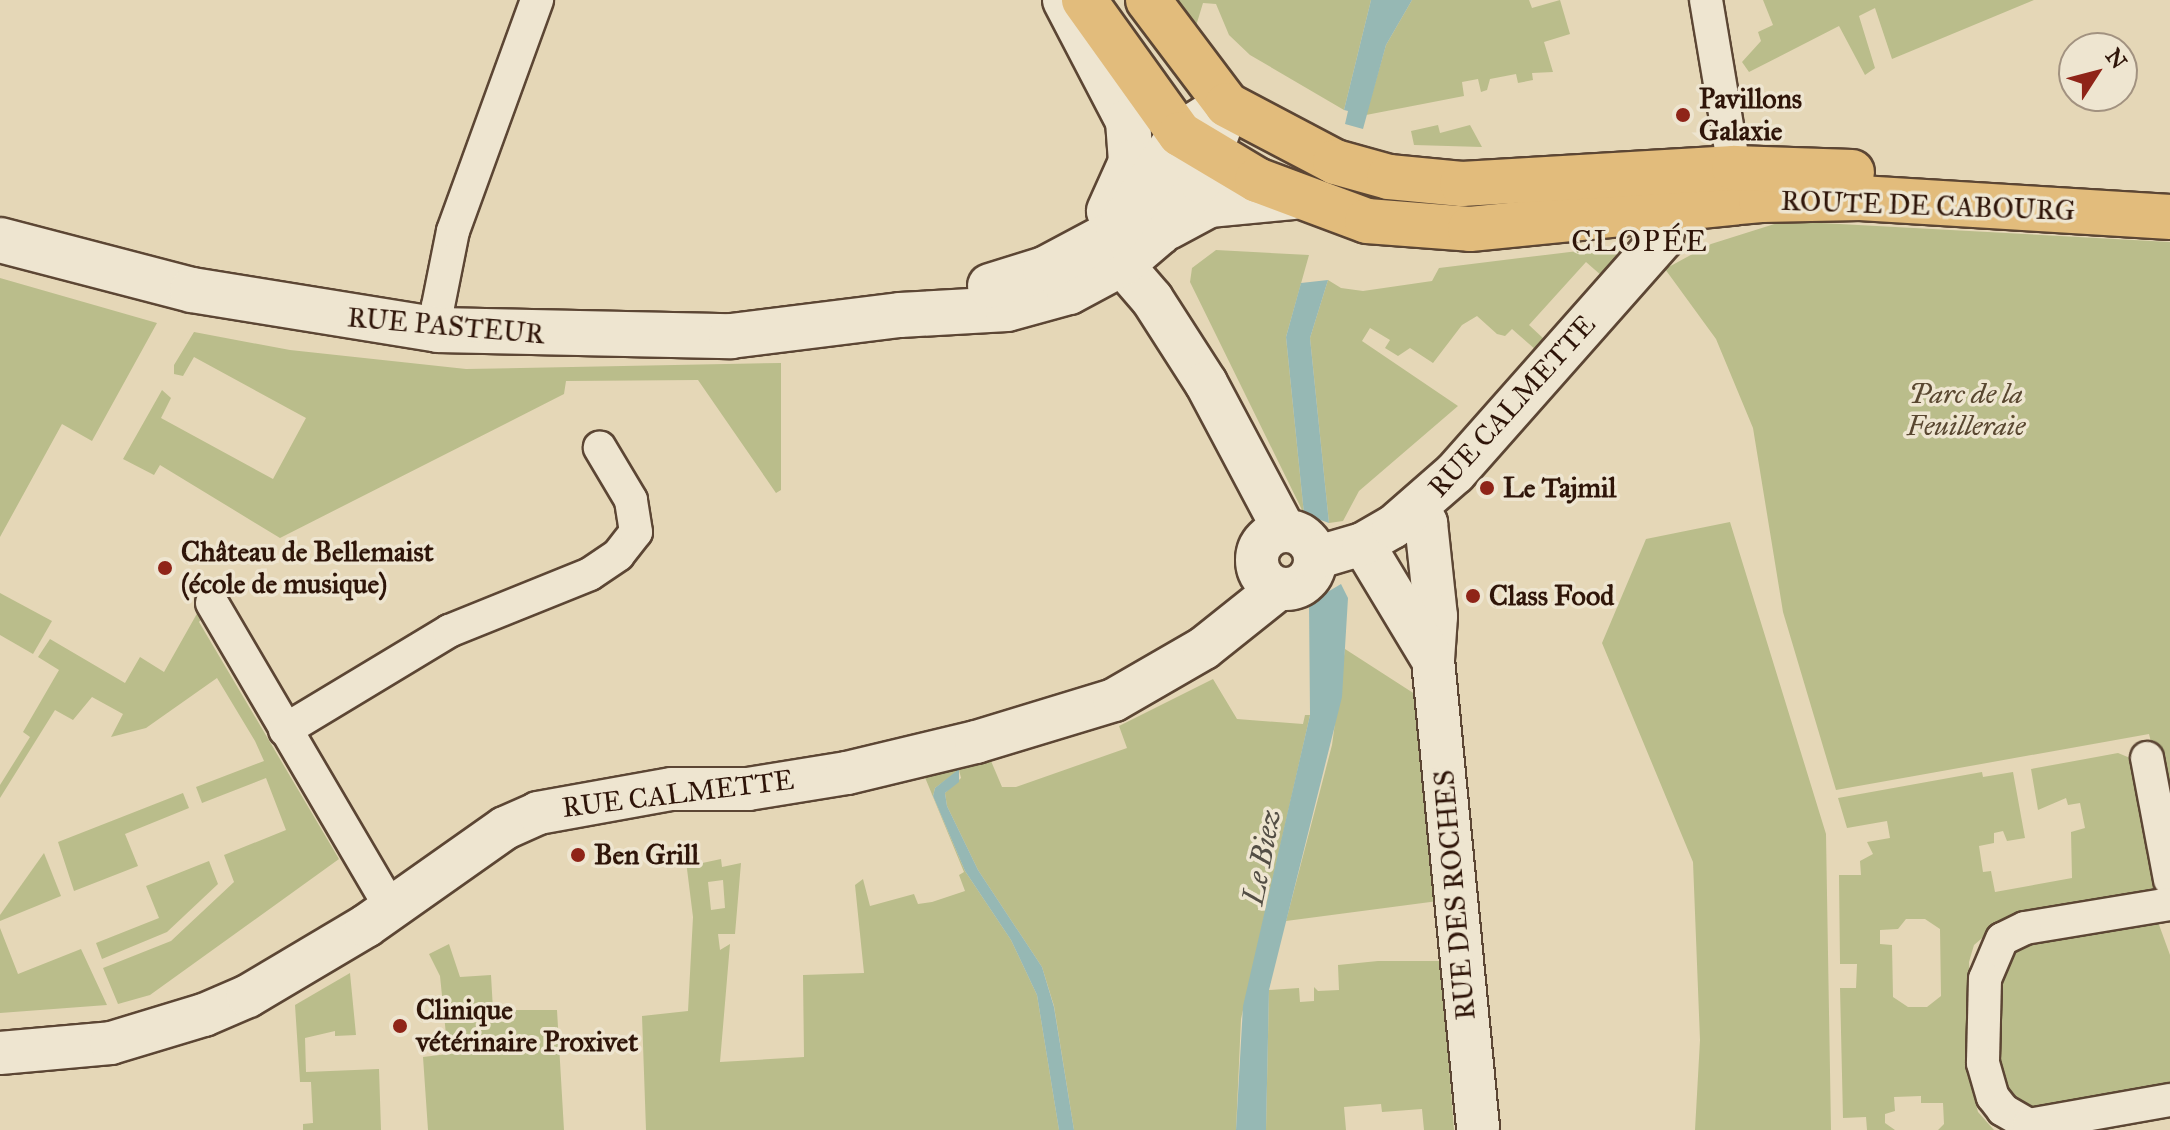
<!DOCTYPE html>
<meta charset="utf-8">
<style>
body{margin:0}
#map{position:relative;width:2170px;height:1130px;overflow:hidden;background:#e5d7b7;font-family:"IM FELL Great Primer",serif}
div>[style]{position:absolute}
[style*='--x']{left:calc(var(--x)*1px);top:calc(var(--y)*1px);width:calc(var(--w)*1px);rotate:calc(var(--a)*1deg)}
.green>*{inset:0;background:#babd8b}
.water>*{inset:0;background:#96b8b4}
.roads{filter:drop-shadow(2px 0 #5c4634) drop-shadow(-2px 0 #5c4634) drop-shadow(0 2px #5c4634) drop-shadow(0 -2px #5c4634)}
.minor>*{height:32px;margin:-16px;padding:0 16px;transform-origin:16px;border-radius:16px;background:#eee5d0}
.tertiary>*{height:42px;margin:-21px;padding:0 21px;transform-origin:21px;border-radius:21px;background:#eee5d0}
.tertiary>.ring{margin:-21px;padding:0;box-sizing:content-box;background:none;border:42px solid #eee5d0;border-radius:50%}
.secondary>*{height:44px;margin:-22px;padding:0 22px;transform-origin:22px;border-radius:22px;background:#eee5d0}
.primary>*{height:44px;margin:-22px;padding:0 22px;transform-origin:22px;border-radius:22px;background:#e2bc7c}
.dots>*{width:22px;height:22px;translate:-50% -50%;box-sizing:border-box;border:4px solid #eee5d0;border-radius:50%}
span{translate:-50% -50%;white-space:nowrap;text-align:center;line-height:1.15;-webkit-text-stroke:7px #eee5d0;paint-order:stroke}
.poi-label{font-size:28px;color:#2f1509;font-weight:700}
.left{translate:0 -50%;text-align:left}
.street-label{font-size:28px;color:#2f1509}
.park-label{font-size:28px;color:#594730;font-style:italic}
.neighbourhood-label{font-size:30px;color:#2f1509;letter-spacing:2px}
.water-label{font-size:30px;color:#534e45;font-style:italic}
.north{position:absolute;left:2058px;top:32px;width:80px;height:80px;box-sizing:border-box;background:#eee5d0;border:2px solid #a29280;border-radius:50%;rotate:54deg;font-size:22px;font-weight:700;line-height:32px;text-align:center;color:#2f1509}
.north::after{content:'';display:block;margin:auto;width:28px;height:36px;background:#8f2418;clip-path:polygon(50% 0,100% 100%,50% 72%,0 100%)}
</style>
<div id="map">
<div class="green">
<i style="clip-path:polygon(1177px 0,1371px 0,1344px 110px,1250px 55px,1229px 35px,1216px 4px,1203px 3px,1196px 26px)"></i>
<i style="clip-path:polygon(1412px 0,1529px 0,1532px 8px,1560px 0,1570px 34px,1544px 42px,1553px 72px,1532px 73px,1533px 80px,1518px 83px,1516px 74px,1490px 79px,1487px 90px,1481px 92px,1478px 79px,1462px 82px,1464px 96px,1366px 115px,1386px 45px)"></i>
<i style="clip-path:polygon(1763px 0,2034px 0,1892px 59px,1875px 8px,1859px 16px,1875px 68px,1865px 75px,1839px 26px,1749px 72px,1742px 62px,1761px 41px,1758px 32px,1773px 25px)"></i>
<i style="clip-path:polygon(1438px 125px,1440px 133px,1470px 125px,1482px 147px,1414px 145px,1411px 131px)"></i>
<i style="clip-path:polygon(1784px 221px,2170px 242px,2170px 819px,2149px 734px,1836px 790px,1783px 612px,1753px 428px,1716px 339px,1665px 269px,1711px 244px)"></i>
<i style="clip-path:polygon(1619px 246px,1623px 253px,1602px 276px,1586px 262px,1529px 325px,1545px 340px,1536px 350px,1512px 329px,1505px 336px,1497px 334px,1477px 316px,1462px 325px,1433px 363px,1410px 348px,1398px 356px,1385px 348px,1390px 340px,1370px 328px,1362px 341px,1458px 406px,1359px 491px,1343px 521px,1329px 523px,1310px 338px,1328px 280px,1341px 288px,1363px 291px,1432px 281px,1439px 268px)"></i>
<i style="clip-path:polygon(1216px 250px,1309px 255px,1286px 337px,1304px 514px,1190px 282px,1192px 268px)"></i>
<i style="clip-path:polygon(0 278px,157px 323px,92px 441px,62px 424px,0 537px)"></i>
<i style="clip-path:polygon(194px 332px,290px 350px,466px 369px,781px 363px,781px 490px,776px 493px,698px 380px,566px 381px,564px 394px,280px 538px,160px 465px,154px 475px,123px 459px,162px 390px,171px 398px,161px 418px,273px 479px,306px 418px,194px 357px,183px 376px,174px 374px,174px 365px)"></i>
<i style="clip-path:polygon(1730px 522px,1826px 834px,1831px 1130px,1695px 1130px,1700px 1040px,1693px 862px,1602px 643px,1646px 539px)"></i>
<i style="clip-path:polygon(0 593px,52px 621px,33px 654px,0 635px)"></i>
<i style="clip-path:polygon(199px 610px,205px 614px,199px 622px,339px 859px,150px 995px,118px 1004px,103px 968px,171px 941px,234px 882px,224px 855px,286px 830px,266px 778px,202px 803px,196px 787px,264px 761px,255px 741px,217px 678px,146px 728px,111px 737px,123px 714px,92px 697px,73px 720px,55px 710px,0 798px,0 785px,30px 737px,23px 732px,59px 670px,38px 657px,50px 639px,125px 683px,140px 657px,164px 672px)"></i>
<i style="clip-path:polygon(1345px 649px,1421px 698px,1438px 901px,1286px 921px,1332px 745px)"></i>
<i style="clip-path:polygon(evenodd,1213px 679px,1237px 719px,1303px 724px,1305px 715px,1310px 715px,1241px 1019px,1236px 1130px,1074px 1130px,1054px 1006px,1042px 967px,978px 870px,947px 806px,945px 793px,961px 778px,959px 770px,935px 788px,933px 796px,965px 871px,1011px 940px,1037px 995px,1059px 1130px,646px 1130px,642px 1016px,688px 1011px,693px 917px,685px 853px,690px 852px,693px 865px,721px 859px,722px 867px,741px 863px,735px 934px,718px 934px,720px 950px,730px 944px,720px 1062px,804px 1057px,803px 975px,864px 973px,855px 885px,863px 879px,870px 906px,914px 894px,918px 904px,932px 902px,965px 891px,959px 875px,964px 872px,924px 775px,991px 761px,1002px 787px,1016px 787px,1127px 748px,1119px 726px,1213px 679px,723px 880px,725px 908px,711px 910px,708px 882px,723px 880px)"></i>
<i style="clip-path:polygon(evenodd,2118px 753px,2135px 760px,2158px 883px,2152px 891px,2002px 921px,1974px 945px,1969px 962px,1972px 1090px,1978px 1112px,1994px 1130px,1938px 1130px,1944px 1124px,1943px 1103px,1921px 1103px,1921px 1096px,1894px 1097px,1895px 1111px,1885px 1114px,1885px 1123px,1895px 1130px,1867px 1130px,1866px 1117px,1843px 1118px,1840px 988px,1856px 988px,1857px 964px,1840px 964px,1839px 875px,1861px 875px,1860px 861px,1873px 854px,1867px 842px,1890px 838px,1887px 821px,1847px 828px,1838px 798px,1982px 772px,1983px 777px,2013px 772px,2025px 838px,2007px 841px,2003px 831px,1994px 833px,1994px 843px,1979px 846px,1983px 872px,1991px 871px,1995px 892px,2072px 878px,2071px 832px,2085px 828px,2080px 803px,2068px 805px,2066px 798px,2038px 810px,2031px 769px,2118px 753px,1906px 919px,1925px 919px,1940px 929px,1941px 996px,1927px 1007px,1908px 1007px,1893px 997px,1892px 945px,1880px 944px,1880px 930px,1898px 929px,1906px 919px)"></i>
<i style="clip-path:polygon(183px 793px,189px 808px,125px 834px,138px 866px,74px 891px,58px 842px)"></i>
<i style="clip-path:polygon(44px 853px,61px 896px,0 921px,0 915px)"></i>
<i style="clip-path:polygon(209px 861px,218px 884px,167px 932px,102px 959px,96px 943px,159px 918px,146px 886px)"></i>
<i style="clip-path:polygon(2158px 922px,2170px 955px,2170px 1088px,2045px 1110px,2026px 1107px,2006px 1093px,1998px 1066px,1999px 968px,2008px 954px,2027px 942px)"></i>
<i style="clip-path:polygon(0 928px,18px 974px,81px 949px,107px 1005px,0 1013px)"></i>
<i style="clip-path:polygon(449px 944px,460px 977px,491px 975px,493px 1010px,557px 1010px,564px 1130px,428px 1130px,423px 1057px,448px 1054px,440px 976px,429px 954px)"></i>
<i style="clip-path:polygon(1378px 961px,1441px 961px,1454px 1130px,1424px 1130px,1422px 1109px,1382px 1112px,1381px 1104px,1344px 1107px,1346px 1130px,1266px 1130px,1269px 990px,1299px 988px,1300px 1002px,1314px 1001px,1314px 987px,1318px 991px,1339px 990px,1338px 965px)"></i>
<i style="clip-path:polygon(350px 973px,356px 1035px,335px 1036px,335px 1031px,305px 1038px,306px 1072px,379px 1069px,381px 1130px,303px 1130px,303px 1124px,313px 1123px,311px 1082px,300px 1082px,295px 1005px)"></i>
</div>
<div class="water">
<i style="clip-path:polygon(1371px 0,1412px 0,1386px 45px,1363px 129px,1345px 124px,1348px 111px,1344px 110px)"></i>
<i style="clip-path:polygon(1328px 280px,1310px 338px,1329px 523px,1304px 514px,1286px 337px,1301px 283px)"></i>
<i style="clip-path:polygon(1341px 584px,1348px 598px,1342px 697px,1269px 990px,1266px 1130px,1236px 1130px,1243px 1006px,1310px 715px,1309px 603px)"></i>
<i style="clip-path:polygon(959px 769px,959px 782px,945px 793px,947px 806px,978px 870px,1042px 967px,1054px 1007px,1074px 1130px,1059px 1130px,1037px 995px,1011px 940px,965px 871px,933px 796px,935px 788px)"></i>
</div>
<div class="roads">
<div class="minor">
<i style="--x:1706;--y:0;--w:170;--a:80.5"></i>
<i style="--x:438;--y:330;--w:24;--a:-90"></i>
<i style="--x:438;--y:306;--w:76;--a:-78.7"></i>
<i style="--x:453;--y:231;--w:246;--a:-70"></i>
<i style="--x:212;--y:603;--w:354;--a:59.6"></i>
<i style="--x:285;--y:730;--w:192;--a:-31.1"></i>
<i style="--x:449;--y:631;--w:152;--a:-22"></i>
<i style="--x:590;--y:574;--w:34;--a:-34"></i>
<i style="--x:618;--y:555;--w:29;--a:-52"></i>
<i style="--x:636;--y:532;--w:32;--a:-99"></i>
<i style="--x:631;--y:500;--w:61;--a:-120.8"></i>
<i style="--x:2147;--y:758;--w:124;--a:79.3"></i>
<i style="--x:2170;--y:904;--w:147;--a:170.6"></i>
<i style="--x:2025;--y:928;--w:25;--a:154"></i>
<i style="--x:2002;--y:939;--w:43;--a:113"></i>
<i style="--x:1985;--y:979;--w:84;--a:91.4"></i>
<i style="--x:1983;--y:1063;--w:35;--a:74"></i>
<i style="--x:1993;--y:1097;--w:16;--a:52"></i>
<i style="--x:2003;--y:1110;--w:30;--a:30"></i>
<i style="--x:2029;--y:1125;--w:143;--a:-10.1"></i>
</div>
<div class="tertiary">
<i style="--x:1101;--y:240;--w:78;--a:49.2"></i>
<i style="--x:1152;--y:299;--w:100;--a:57.3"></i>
<i style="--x:1206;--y:383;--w:166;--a:62"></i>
<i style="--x:1417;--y:509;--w:17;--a:57"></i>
<i style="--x:1426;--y:523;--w:94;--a:83.9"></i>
<i style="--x:1436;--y:616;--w:44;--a:93.9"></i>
<i style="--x:1433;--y:660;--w:472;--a:84.5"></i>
<i class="ring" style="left:1257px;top:531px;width:16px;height:16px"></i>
<i style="--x:1363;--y:544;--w:135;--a:58.9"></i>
<i style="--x:1315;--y:558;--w:50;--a:-16.3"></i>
<i style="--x:1363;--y:544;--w:34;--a:-30"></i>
<i style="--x:1393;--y:527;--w:82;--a:-41.1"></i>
<i style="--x:1455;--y:473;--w:312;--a:-48.5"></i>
<i style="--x:1662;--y:239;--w:30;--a:-82"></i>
<i style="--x:0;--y:1053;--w:111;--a:-5.1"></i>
<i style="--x:111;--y:1043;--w:97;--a:-16.8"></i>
<i style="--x:204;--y:1015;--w:48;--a:-23.4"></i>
<i style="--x:248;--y:996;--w:137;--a:-30.7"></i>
<i style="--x:366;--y:926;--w:170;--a:-35.2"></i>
<i style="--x:505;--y:828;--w:36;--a:-24"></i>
<i style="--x:538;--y:813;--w:136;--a:-10.2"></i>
<i style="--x:672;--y:789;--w:76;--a:0"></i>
<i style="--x:748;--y:789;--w:100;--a:-9.2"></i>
<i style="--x:847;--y:773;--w:133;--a:-13.5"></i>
<i style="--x:976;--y:742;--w:144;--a:-16.9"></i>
<i style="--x:1114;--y:700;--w:104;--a:-30"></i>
<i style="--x:1204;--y:648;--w:95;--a:-38.6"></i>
</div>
<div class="secondary">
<i style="--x:1065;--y:0;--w:136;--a:62.5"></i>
<i style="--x:1128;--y:121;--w:41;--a:85.8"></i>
<i style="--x:1131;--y:162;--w:54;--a:114.2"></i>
<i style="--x:1168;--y:227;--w:47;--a:-28.2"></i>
<i style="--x:1209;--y:205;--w:84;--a:-5.4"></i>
<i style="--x:0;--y:240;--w:198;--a:14.6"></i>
<i style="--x:192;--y:290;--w:249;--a:9.2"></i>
<i style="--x:438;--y:330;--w:293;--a:1.2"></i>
<i style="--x:731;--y:336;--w:170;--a:-7.1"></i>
<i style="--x:900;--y:315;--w:107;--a:-3.2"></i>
<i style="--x:1007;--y:309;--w:64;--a:-15.3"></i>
<i style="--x:1069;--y:292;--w:64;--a:-28.2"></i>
<i style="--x:1125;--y:262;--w:45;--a:-40.5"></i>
<i style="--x:1159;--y:233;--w:67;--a:-52.3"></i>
<i style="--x:1200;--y:180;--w:80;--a:-70.2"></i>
<i style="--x:990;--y:286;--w:58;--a:-17.2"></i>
<i style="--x:1045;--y:269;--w:83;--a:-28.1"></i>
<i style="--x:1118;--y:230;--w:114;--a:-57.1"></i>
<i style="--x:1180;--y:134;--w:36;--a:-32"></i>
</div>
<div class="primary">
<i style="--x:1084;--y:0;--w:165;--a:54.4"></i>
<i style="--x:1180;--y:134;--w:90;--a:30.9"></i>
<i style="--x:1257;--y:180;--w:117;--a:20.4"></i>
<i style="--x:1367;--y:221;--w:103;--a:4.4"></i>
<i style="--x:1470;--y:229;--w:292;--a:-5.7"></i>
<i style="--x:1761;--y:200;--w:99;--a:-1.2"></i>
<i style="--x:1860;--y:198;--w:311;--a:3.5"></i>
<i style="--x:1148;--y:0;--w:131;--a:53"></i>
<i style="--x:1227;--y:105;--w:122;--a:27.8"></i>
<i style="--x:1335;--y:162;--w:56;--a:15.5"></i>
<i style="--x:1389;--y:177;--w:73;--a:5.5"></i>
<i style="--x:1462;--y:184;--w:272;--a:-3.4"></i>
<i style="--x:1734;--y:168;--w:118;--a:1.9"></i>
</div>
</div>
<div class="dots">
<i style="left:1683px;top:115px;background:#8f2418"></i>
<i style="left:1487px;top:488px;background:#8f2418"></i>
<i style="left:165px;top:568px;background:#8f2418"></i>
<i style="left:1473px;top:596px;background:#8f2418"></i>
<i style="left:578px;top:855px;background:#8f2418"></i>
<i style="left:400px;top:1026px;background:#8f2418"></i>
</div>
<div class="poi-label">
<span class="left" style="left:1699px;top:115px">Pavillons<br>Galaxie</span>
<span class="left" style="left:1503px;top:488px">Le Tajmil</span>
<span class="left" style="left:181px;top:568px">Château de Bellemaist<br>(école de musique)</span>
<span class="left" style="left:1489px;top:596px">Class Food</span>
<span class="left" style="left:594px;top:855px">Ben Grill</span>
<span class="left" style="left:416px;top:1026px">Clinique<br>vétérinaire Proxivet</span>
</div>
<div class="street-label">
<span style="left:1928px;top:206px;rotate:2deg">ROUTE DE CABOURG</span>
<span style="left:446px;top:326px;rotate:5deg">RUE PASTEUR</span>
<span style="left:1512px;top:406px;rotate:-48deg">RUE CALMETTE</span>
<span style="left:678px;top:794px;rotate:-7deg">RUE CALMETTE</span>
<span style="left:1455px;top:895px;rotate:-95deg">RUE DES ROCHES</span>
</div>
<div class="park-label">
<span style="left:1966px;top:410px">Parc de la<br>Feuilleraie</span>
</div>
<div class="neighbourhood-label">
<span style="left:1640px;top:241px">CLOPÉE</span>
</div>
<div class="water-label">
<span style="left:1262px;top:857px;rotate:-79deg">Le Biez</span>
</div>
<div class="north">N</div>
</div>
